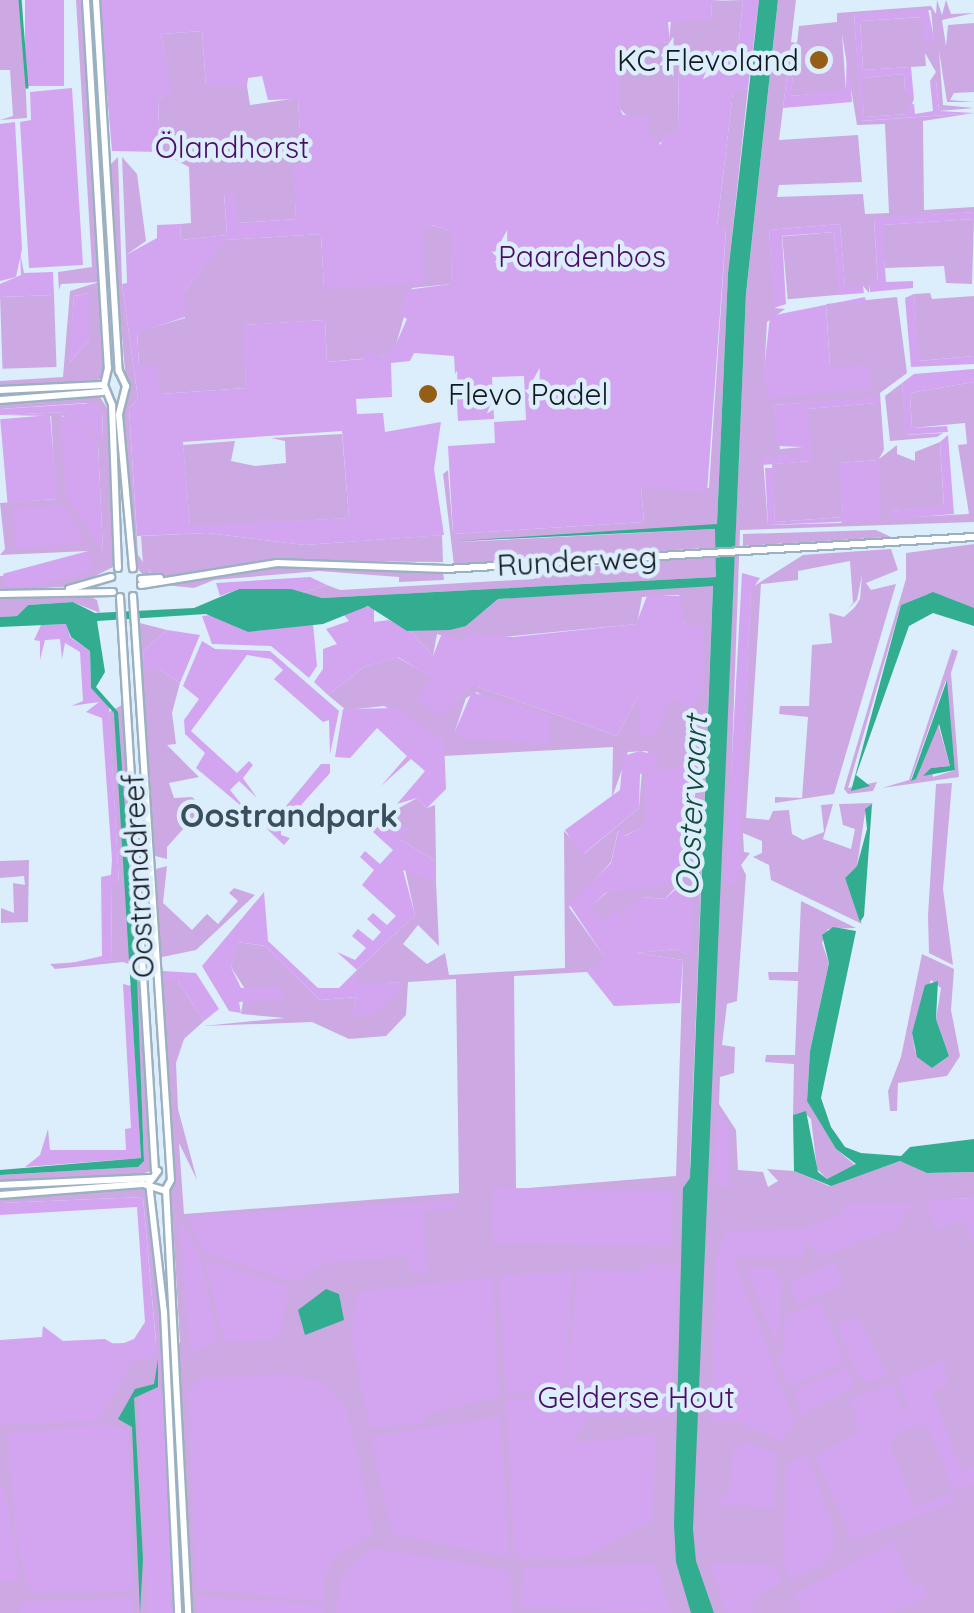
<!DOCTYPE html>
<meta charset="utf-8">
<style>
body{margin:0}
#map{position:relative;width:974px;height:1613px;overflow:hidden;background:#dcedfc;font-family:Quicksand,sans-serif}
div>[style]{position:absolute}
[style*='--x']{left:calc(var(--x)*1px);top:calc(var(--y)*1px);width:calc(var(--w)*1px);rotate:calc(var(--a)*1deg)}
.green>*{inset:0;background:#cda9e4;transform-origin:0 0}
.forest>*{inset:0;background:#d3a5f0;transform-origin:0 0}
.water>*{inset:0;background:#33ad90}
.stream>*{height:2.5px;margin:-1.25px;padding:0 1.25px;transform-origin:1.25px;border-radius:1.25px;background:#33ad90}
.roads{filter:drop-shadow(2px 0 #9bb0c1) drop-shadow(-2px 0 #9bb0c1) drop-shadow(0 2px #9bb0c1) drop-shadow(0 -2px #9bb0c1)}
.secondary>*{height:6px;margin:-3px;padding:0 3px;transform-origin:3px;border-radius:3px;background:#fff}
.dots>*{width:28px;height:28px;translate:-50% -50%;box-sizing:border-box;border:5px solid #dcedfc;border-radius:50%}
span{translate:-50% -50%;white-space:nowrap;text-align:center;line-height:1.15;-webkit-text-stroke:9px #dcedfc;paint-order:stroke}
.poi-label{font-size:30px;color:#121a20}
.right{translate:-100% -50%;text-align:right}
.left{translate:0 -50%;text-align:left}
.park-label{font-size:30px;color:#4b0e67}
.street-label{font-size:30px;color:#121a20}
.water-label{font-size:32px;color:#15483b;font-style:italic}
.neighbourhood-label{font-size:32px;color:#3b4e5c;font-weight:700}
</style>
<div id="map">
<div class="green">
<i style="clip-path:polygon(0 0,22px 0,27px 118px,0 120px,13px 116px,10px 70px,0 70px)"></i>
<i style="clip-path:polygon(evenodd,76px 0,83px 0,106px 374px,96px 382px,0 387px,0 381px,63px 377px,70px 291px,99px 282px,61px 284px,59px 290px,58px 272px,92px 267px,76px 0,89px 293px,89px 340px,70px 362px,74px 296px,89px 293px)"></i>
<i style="clip-path:polygon(743px 0,738px 50px,679px 54px,678px 134px,655px 145px,620px 109px,620px 46px,669px 42px,671px 20px,711px 19px,712px 1px)"></i>
<i style="clip-path:polygon(evenodd,778px 0,796px 0,791px 42px,797px 43px,799px 26px,837px 22px,837px 13px,931px 6px,936px 14px,937px 0,942px 15px,946px 0,951px 14px,974px 13px,942px 20px,946px 46px,948px 25px,974px 23px,974px 92px,954px 93px,950px 100px,974px 102px,947px 102px,939px 51px,943px 105px,974px 108px,939px 111px,936px 81px,930px 81px,936px 72px,925px 53px,926px 66px,863px 70px,860px 21px,923px 17px,934px 43px,931px 10px,854px 15px,862px 121px,974px 113px,923px 121px,924px 210px,974px 207px,974px 212px,874px 219px,878px 282px,870px 284px,869px 293px,863px 286px,845px 287px,840px 224px,769px 230px,775px 308px,785px 309px,767px 322px,764px 379px,830px 367px,826px 304px,897px 297px,907px 373px,880px 393px,884px 450px,879px 459px,897px 445px,897px 454px,915px 461px,915px 452px,940px 442px,944px 507px,891px 511px,891px 518px,969px 514px,958px 445px,967px 444px,965px 423px,912px 428px,910px 393px,974px 382px,974px 522px,740px 530px,731px 786px,737px 884px,751px 588px,803px 555px,891px 549px,898px 570px,866px 583px,871px 590px,896px 584px,834px 794px,775px 803px,775px 797px,802px 798px,808px 717px,779px 714px,780px 706px,809px 706px,812px 645px,832px 643px,829px 613px,844px 617px,855px 607px,860px 599px,862px 575px,857px 600px,848px 609px,853px 603px,850px 561px,798px 571px,798px 580px,761px 584px,746px 818px,769px 820px,773px 811px,789px 810px,792px 834px,803px 840px,824px 832px,821px 805px,833px 804px,823px 839px,851px 849px,855px 829px,843px 825px,839px 804px,873px 803px,865px 813px,857px 866px,845px 878px,862px 924px,771px 880px,769px 865px,753px 857px,762px 853px,762px 841px,743px 833px,744px 852px,750px 853px,741px 865px,746px 875px,737px 1001px,727px 1004px,722px 1045px,735px 1047px,734px 1073px,720px 1077px,719px 1104px,736px 1130px,738px 1170px,763px 1172px,768px 1187px,778px 1181px,767px 1169px,794px 1171px,829px 1186px,900px 1161px,933px 1173px,974px 1172px,974px 1198px,925px 1200px,974px 1199px,974px 1613px,0 1613px,0 1347px,156px 1342px,143px 1197px,0 1203px,0 1198px,147px 1189px,154px 1202px,162px 1342px,180px 1343px,158px 971px,164px 980px,177px 980px,204px 1021px,184px 1039px,176px 1063px,178px 1109px,197px 1180px,179px 1143px,184px 1214px,459px 1193px,456px 979px,408px 982px,406px 1015px,386px 1036px,349px 1039px,312px 1022px,203px 1026px,285px 1018px,241px 1014px,245px 989px,231px 967px,237px 942px,265px 946px,320px 1000px,357px 997px,352px 1014px,400px 982px,357px 985px,355px 972px,415px 915px,405px 869px,436px 881px,439px 946px,418px 925px,403px 944px,427px 964px,445px 953px,449px 975px,565px 968px,564px 831px,585px 853px,639px 808px,642px 771px,659px 771px,647px 751px,628px 752px,612px 798px,613px 747px,444px 756px,444px 741px,384px 706px,346px 710px,328px 695px,364px 667px,397px 657px,433px 678px,442px 716px,469px 687px,478px 687px,617px 736px,639px 694px,703px 625px,685px 625px,679px 595px,642px 597px,637px 624px,461px 641px,437px 634px,433px 656px,410px 631px,466px 626px,498px 599px,713px 585px,690px 1167px,707px 1180px,746px 294px,778px 0,842px 34px,857px 125px,885px 124px,889px 213px,865px 214px,863px 194px,777px 197px,779px 185px,862px 182px,858px 135px,779px 140px,787px 76px,793px 77px,790px 96px,846px 91px,842px 34px,778px 0,877px 398px,876px 403px,807px 409px,811px 461px,772px 464px,775px 522px,843px 517px,840px 463px,877px 460px,841px 523px,768px 525px,763px 458px,803px 455px,803px 447px,780px 449px,774px 405px,877px 398px,778px 0,477px 692px,548px 743px,455px 731px,466px 698px,477px 692px,778px 0,696px 761px,693px 867px,606px 893px,590px 907px,602px 922px,609px 916px,626px 922px,641px 897px,665px 899px,674px 889px,685px 895px,690px 956px,676px 949px,636px 953px,683px 960px,676px 1176px,516px 1189px,514px 976px,587px 972px,606px 959px,569px 907px,611px 862px,618px 831px,624px 836px,646px 826px,654px 776px,696px 761px)"></i>
<i style="clip-path:polygon(202px 31px,206px 86px,247px 86px,250px 105px,298px 98px,302px 164px,294px 167px,296px 219px,238px 223px,224px 194px,227px 235px,181px 240px,180px 224px,191px 223px,189px 167px,160px 152px,158px 99px,171px 92px,161px 34px)"></i>
<i style="clip-path:polygon(904px 74px,905px 92px,914px 99px,908px 114px,864px 117px,861px 78px)"></i>
<i style="clip-path:polygon(748px 88px,728px 273px,717px 525px,458px 542px,716px 529px,716px 577px,322px 598px,301px 593px,327px 585px,340px 590px,534px 579px,548px 570px,711px 557px,712px 548px,706px 548px,454px 565px,443px 474px,448px 470px,453px 534px,644px 522px,641px 487px,709px 488px,726px 230px,717px 227px,733px 91px)"></i>
<i style="clip-path:polygon(118px 157px,122px 284px,138px 399px,129px 408px,138px 555px,152px 575px,145px 577px,135px 566px,121px 404px,127px 393px,110px 201px,111px 164px)"></i>
<i style="clip-path:polygon(122px 157px,137px 174px,146px 241px,126px 255px)"></i>
<i style="clip-path:polygon(974px 219px,972px 284px,946px 283px,944px 266px,885px 268px,881px 225px)"></i>
<i style="clip-path:polygon(431px 225px,453px 231px,451px 284px,412px 288px,396px 345px,380px 357px,327px 362px,325px 320px,244px 325px,246px 388px,160px 394px,139px 366px,137px 332px,185px 318px,185px 290px,225px 240px,321px 234px,324px 288px,368px 286px,423px 242px,422px 228px)"></i>
<i style="left:834px;top:232px;width:63px;height:52px;rotate:85deg"></i>
<i style="clip-path:polygon(930px 293px,932px 299px,974px 296px,974px 356px,918px 361px,914px 294px)"></i>
<i style="left:54px;top:295px;width:72px;height:54px;rotate:88deg"></i>
<i style="clip-path:polygon(902px 383px,906px 435px,943px 433px,937px 437px,890px 441px,885px 396px)"></i>
<i style="clip-path:polygon(evenodd,100px 397px,107px 408px,115px 566px,75px 586px,0 591px,0 576px,78px 571px,88px 551px,0 555px,5px 549px,0 503px,56px 499px,51px 416px,0 415px,67px 412px,103px 439px,102px 410px,86px 403px,0 409px,0 402px,100px 397px,62px 415px,98px 443px,103px 551px,74px 502px,62px 415px)"></i>
<i style="clip-path:polygon(342px 434px,349px 518px,190px 527px,183px 445px,235px 441px,231px 461px,255px 466px,286px 463px,285px 441px,271px 438px)"></i>
<i style="clip-path:polygon(876px 530px,891px 537px,743px 546px,743px 534px)"></i>
<i style="clip-path:polygon(208px 533px,305px 545px,442px 535px,443px 562px,311px 561px,155px 577px,143px 564px,141px 536px)"></i>
<i style="clip-path:polygon(974px 544px,974px 608px,928px 594px,901px 605px,848px 788px,877px 782px,873px 791px,848px 794px,844px 789px,906px 579px,906px 553px)"></i>
<i style="clip-path:polygon(297px 565px,443px 571px,444px 580px,399px 582px,399px 577px,319px 571px,214px 580px,194px 588px,155px 584px)"></i>
<i style="clip-path:polygon(89px 596px,97px 600px,100px 613px,73px 602px,28px 605px,17px 616px,0 617px,0 599px)"></i>
<i style="clip-path:polygon(136px 622px,167px 630px,143px 651px,145px 670px,160px 670px,180px 683px,172px 713px,176px 744px,167px 745px,199px 777px,169px 783px,174px 798px,192px 797px,203px 807px,167px 847px,167px 859px,151px 855px)"></i>
<i style="clip-path:polygon(evenodd,952px 649px,958px 651px,951px 673px,959px 777px,882px 788px,909px 780px,952px 649px,946px 680px,955px 770px,933px 777px,931px 768px,950px 766px,938px 724px,916px 779px,911px 779px,946px 680px)"></i>
<i style="clip-path:polygon(124px 704px,140px 968px,123px 962px,55px 969px,50px 964px,112px 960px,111px 884px,119px 883px,109px 712px)"></i>
<i style="clip-path:polygon(952px 783px,943px 889px,953px 965px,929px 953px,928px 916px,936px 784px)"></i>
<i style="clip-path:polygon(417px 798px,427px 808px,435px 805px,436px 861px,401px 840px,390px 813px)"></i>
<i style="clip-path:polygon(29px 860px,28px 922px,1px 923px,1px 908px,14px 913px,13px 883px,25px 885px,24px 876px,0 878px,0 861px)"></i>
<i style="clip-path:polygon(167px 866px,163px 903px,192px 930px,207px 914px,218px 924px,238px 901px,229px 893px,234px 888px,255px 895px,196px 950px,162px 957px,158px 967px,152px 870px)"></i>
<i style="clip-path:polygon(801px 901px,856px 928px,828px 929px,822px 943px,829px 963px,810px 1051px,807px 1100px,836px 1149px,855px 1165px,827px 1179px,817px 1169px,811px 1119px,804px 1112px,793px 1115px,794px 1064px,765px 1062px,766px 1055px,795px 1055px,798px 981px,769px 980px,768px 972px,798px 972px)"></i>
<i style="clip-path:polygon(evenodd,922px 954px,954px 969px,951px 1010px,960px 1056px,947px 1076px,898px 1083px,897px 1111px,890px 1111px,888px 1091px,901px 1057px,922px 954px,931px 980px,941px 988px,936px 1019px,949px 1056px,932px 1068px,915px 1051px,912px 1033px,931px 980px)"></i>
<i style="clip-path:polygon(136px 972px,140px 972px,152px 1171px,124px 1178px,0 1182px,0 1175px,138px 1167px,144px 1160px)"></i>
</div>
<div class="forest">
<i style="left:25px;top:0;width:39px;height:86px"></i>
<i style="clip-path:polygon(evenodd,99px 0,725px 0,712px 1px,711px 19px,668px 22px,670px 42px,620px 47px,620px 109px,623px 115px,649px 116px,649px 133px,661px 145px,662px 134px,678px 133px,679px 53px,738px 50px,743px 0,759px 0,748px 88px,733px 92px,717px 226px,726px 230px,707px 493px,641px 487px,644px 522px,453px 534px,448px 446px,495px 443px,494px 422px,526px 420px,524px 376px,492px 377px,494px 419px,458px 421px,454px 356px,414px 353px,410px 361px,391px 363px,392px 397px,356px 399px,357px 414px,383px 413px,385px 432px,441px 422px,434px 469px,444px 535px,305px 545px,208px 533px,137px 536px,129px 408px,138px 399px,122px 284px,127px 283px,126px 255px,157px 238px,157px 225px,180px 224px,181px 240px,227px 235px,224px 193px,236px 193px,238px 223px,296px 219px,293px 165px,302px 164px,298px 99px,268px 100px,262px 76px,248px 78px,247px 86px,206px 86px,202px 31px,161px 34px,172px 92px,158px 99px,160px 152px,112px 151px,99px 0,432px 225px,452px 231px,451px 284px,406px 290px,400px 315px,407px 319px,396px 344px,380px 357px,366px 349px,363px 359px,327px 362px,325px 320px,243px 325px,246px 388px,160px 394px,157px 366px,139px 366px,137px 333px,185px 317px,185px 290px,226px 240px,321px 234px,324px 289px,425px 283px,423px 228px,432px 225px,99px 0,342px 431px,349px 518px,190px 526px,183px 442px,342px 431px)"></i>
<i style="clip-path:polygon(928px 9px,935px 43px,924px 44px,922px 17px,860px 21px,863px 70px,911px 67px,914px 99px,905px 93px,904px 74px,862px 78px,864px 117px,907px 114px,907px 105px,914px 104px,915px 114px,933px 111px,930px 81px,936px 81px,939px 111px,974px 113px,861px 121px,854px 14px)"></i>
<i style="clip-path:polygon(847px 33px,852px 102px,783px 108px,787px 75px,793px 76px,791px 96px,846px 90px)"></i>
<i style="clip-path:polygon(72px 88px,83px 265px,29px 268px,20px 122px,31px 120px,30px 92px)"></i>
<i style="clip-path:polygon(15px 122px,22px 249px,16px 277px,0 281px,0 124px)"></i>
<i style="clip-path:polygon(974px 212px,974px 219px,882px 225px,886px 282px,913px 281px,913px 288px,870px 292px,870px 283px,878px 282px,874px 218px)"></i>
<i style="clip-path:polygon(840px 224px,845px 286px,863px 286px,864px 293px,839px 295px,834px 232px,782px 236px,786px 304px,774px 308px,769px 230px)"></i>
<i style="clip-path:polygon(20px 253px,24px 273px,53px 272px,54px 295px,0 297px,0 284px,21px 275px)"></i>
<i style="clip-path:polygon(89px 293px,89px 340px,69px 363px,74px 296px)"></i>
<i style="clip-path:polygon(914px 294px,919px 361px,974px 356px,974px 364px,911px 367px,905px 298px)"></i>
<i style="clip-path:polygon(865px 297px,866px 303px,826px 305px,830px 367px,869px 365px,871px 389px,770px 398px,763px 379px,770px 316px)"></i>
<i style="clip-path:polygon(974px 369px,974px 382px,910px 393px,912px 428px,947px 426px,948px 432px,905px 435px,902px 383px,914px 374px)"></i>
<i style="clip-path:polygon(877px 397px,877px 403px,808px 409px,812px 461px,762px 465px,762px 458px,803px 454px,802px 447px,777px 446px,774px 405px)"></i>
<i style="clip-path:polygon(94px 403px,102px 410px,103px 441px,67px 412px,0 415px,0 409px)"></i>
<i style="left:50px;top:415px;width:84px;height:50px;rotate:85deg"></i>
<i style="clip-path:polygon(60px 416px,74px 419px,98px 443px,103px 551px,66px 496px)"></i>
<i style="clip-path:polygon(948px 435px,954px 514px,891px 519px,890px 511px,944px 506px,940px 442px)"></i>
<i style="clip-path:polygon(878px 460px,881px 520px,768px 525px,765px 468px,773px 468px,775px 522px,843px 517px,839px 463px)"></i>
<i style="clip-path:polygon(66px 505px,84px 544px,15px 548px,13px 509px)"></i>
<i style="left:88px;top:551px;width:20px;height:88px;rotate:75deg"></i>
<i style="clip-path:polygon(742px 573px,760px 578px,751px 591px,738px 884px,725px 884px)"></i>
<i style="clip-path:polygon(310px 577px,327px 585px,301px 593px,239px 589px,220px 596px,216px 583px)"></i>
<i style="clip-path:polygon(647px 596px,681px 596px,685px 625px,704px 625px,702px 694px,692px 710px,672px 698px,655px 735px,640px 735px,638px 696px,617px 736px,478px 687px,469px 687px,442px 717px,416px 699px,432px 678px,398px 657px,364px 667px,328px 695px,314px 682px,323px 669px,323px 649px,337px 644px,326px 629px,349px 621px,344px 615px,364px 606px,374px 608px,374px 622px,389px 620px,410px 631px,433px 656px,442px 633px,461px 641px,468px 634px,514px 637px,636px 624px)"></i>
<i style="clip-path:polygon(211px 615px,248px 632px,313px 624px,317px 666px,309px 678px,271px 646px,212px 644px,202px 616px)"></i>
<i style="clip-path:polygon(67px 624px,70px 637px,90px 651px,91px 688px,109px 706px,119px 883px,111px 885px,112px 960px,58px 966px,102px 956px,101px 877px,111px 875px,112px 860px,102px 718px,86px 712px,99px 702px,71px 706px,83px 701px,80px 652px,65px 643px,62px 659px,60px 639px,45px 640px,40px 660px,40px 641px,34px 640px,41px 625px)"></i>
<i style="clip-path:polygon(167px 630px,200px 635px,180px 683px,160px 670px,144px 670px,143px 651px)"></i>
<i style="clip-path:polygon(202px 641px,215px 649px,270px 651px,339px 711px,330px 754px,329px 720px,323px 722px,274px 679px,283px 670px,271px 659px,247px 655px,191px 731px,237px 773px,249px 761px,253px 765px,243px 778px,257px 798px,239px 781px,230px 790px,246px 810px,196px 768px,205px 753px,185px 734px,184px 720px,199px 699px,183px 686px)"></i>
<i style="clip-path:polygon(472px 692px,549px 715px,549px 743px,459px 738px,455px 731px)"></i>
<i style="clip-path:polygon(397px 708px,444px 741px,446px 789px,427px 808px,417px 798px,397px 804px,425px 771px,411px 759px,381px 786px,407px 756px,377px 728px,350px 758px,335px 757px,343px 709px)"></i>
<i style="clip-path:polygon(640px 751px,656px 755px,659px 771px,640px 774px,639px 808px,582px 855px,565px 830px,620px 790px,623px 756px)"></i>
<i style="clip-path:polygon(698px 762px,698px 790px,691px 791px,699px 805px,694px 867px,665px 886px,605px 893px,591px 907px,602px 921px,614px 910px,625px 921px,625px 908px,641px 897px,665px 899px,678px 887px,693px 897px,691px 957px,676px 949px,637px 953px,683px 960px,680px 1003px,614px 1006px,587px 972px,605px 958px,569px 904px,611px 863px,618px 832px,623px 828px,625px 836px,645px 826px,645px 775px)"></i>
<i style="clip-path:polygon(321px 764px,330px 764px,330px 773px,302px 804px,296px 828px,281px 826px,281px 835px,290px 838px,284px 845px,267px 829px)"></i>
<i style="clip-path:polygon(390px 813px,409px 829px,401px 840px,436px 861px,436px 881px,403px 870px,415px 915px,357px 970px,337px 952px,355px 960px,366px 948px,352px 936px,358px 929px,373px 941px,381px 932px,367px 919px,373px 913px,387px 925px,396px 916px,362px 885px,374px 870px,360px 857px,365px 851px,380px 864px,393px 850px,373px 832px)"></i>
<i style="clip-path:polygon(264px 892px,268px 941px,318px 988px,339px 988px,355px 972px,358px 984px,401px 982px,393px 999px,375px 1014px,351px 1016px,357px 997px,320px 1000px,265px 946px,238px 942px,231px 967px,241px 988px,282px 987px,284px 999px,239px 1002px,241px 1013px,229px 1011px,202px 966px)"></i>
<i style="clip-path:polygon(163px 971px,196px 973px,219px 1009px,204px 1021px,177px 980px,163px 980px)"></i>
<i style="clip-path:polygon(123px 984px,131px 986px,141px 1158px,25px 1167px,40px 1155px,48px 1129px,50px 1150px,126px 1150px,125px 1129px,131px 1128px)"></i>
<i style="clip-path:polygon(718px 1108px,730px 1133px,730px 1188px,714px 1184px)"></i>
<i style="left:673px;top:1191px;width:55px;height:180px;rotate:91deg"></i>
<i style="clip-path:polygon(143px 1197px,157px 1355px,131px 1362px,100px 1420px,0 1425px,0 1340px,42px 1337px,43px 1326px,63px 1341px,105px 1339px,117px 1346px,134px 1339px,145px 1322px,137px 1207px,0 1215px,0 1203px)"></i>
<i style="clip-path:polygon(974px 1198px,974px 1243px,962px 1219px,936px 1230px,925px 1199px)"></i>
<i style="clip-path:polygon(456px 1201px,458px 1208px,424px 1211px,427px 1273px,411px 1273px,409px 1257px,328px 1262px,298px 1279px,283px 1279px,203px 1252px,188px 1216px)"></i>
<i style="clip-path:polygon(911px 1203px,925px 1232px,912px 1208px,901px 1217px,903px 1226px,823px 1256px,807px 1240px,801px 1257px,733px 1257px,795px 1423px,781px 1441px,739px 1422px,712px 1422px,716px 1255px,727px 1231px,804px 1229px,842px 1214px,846px 1204px)"></i>
<i style="clip-path:polygon(179px 1217px,199px 1255px,218px 1341px,190px 1353px)"></i>
<i style="clip-path:polygon(204px 1259px,290px 1287px,278px 1340px,224px 1341px)"></i>
<i style="clip-path:polygon(645px 1262px,678px 1267px,670px 1417px,587px 1418px,571px 1443px,656px 1434px,652px 1521px,584px 1557px,520px 1559px,514px 1552px,506px 1401px,566px 1389px,578px 1270px,644px 1271px)"></i>
<i style="left:835px;top:1263px;width:23px;height:50px;rotate:67deg"></i>
<i style="clip-path:polygon(746px 1268px,775px 1268px,782px 1283px,777px 1346px)"></i>
<i style="clip-path:polygon(572px 1272px,565px 1382px,555px 1390px,506px 1395px,499px 1276px)"></i>
<i style="clip-path:polygon(492px 1277px,499px 1396px,426px 1414px,426px 1423px,370px 1428px,351px 1336px,358px 1292px)"></i>
<i style="clip-path:polygon(820px 1301px,845px 1363px,788px 1386px,776px 1358px,783px 1354px,785px 1316px)"></i>
<i style="clip-path:polygon(857px 1316px,887px 1375px,869px 1382px,858px 1376px,837px 1325px)"></i>
<i style="clip-path:polygon(943px 1360px,948px 1385px,932px 1393px,962px 1471px,974px 1467px,974px 1484px,954px 1492px,930px 1431px,920px 1424px,896px 1434px,890px 1444px,915px 1508px,952px 1493px,955px 1502px,853px 1541px,815px 1456px,859px 1432px,850px 1400px,892px 1383px,903px 1412px,910px 1409px,898px 1378px)"></i>
<i style="clip-path:polygon(847px 1368px,855px 1385px,800px 1417px,795px 1389px)"></i>
<i style="clip-path:polygon(287px 1374px,324px 1383px,347px 1409px,373px 1534px,337px 1555px,324px 1577px,324px 1601px,197px 1589px,188px 1389px,202px 1378px)"></i>
<i style="clip-path:polygon(165px 1387px,175px 1613px,148px 1613px,139px 1402px,142px 1393px)"></i>
<i style="clip-path:polygon(500px 1417px,509px 1557px,392px 1534px,371px 1437px)"></i>
<i style="clip-path:polygon(103px 1425px,128px 1429px,133px 1590px,35px 1593px,27px 1586px,15px 1531px,8px 1433px)"></i>
<i style="clip-path:polygon(745px 1442px,775px 1453px,774px 1508px,714px 1504px,730px 1490px,733px 1450px)"></i>
<i style="clip-path:polygon(806px 1455px,832px 1522px,834px 1547px,825px 1563px,790px 1580px,783px 1562px,787px 1463px)"></i>
<i style="clip-path:polygon(0 1486px,5px 1490px,20px 1580px,0 1581px)"></i>
<i style="clip-path:polygon(894px 1541px,912px 1587px,922px 1583px,928px 1597px,889px 1613px,802px 1613px,794px 1594px)"></i>
<i style="clip-path:polygon(371px 1548px,509px 1571px,512px 1613px,336px 1613px,342px 1576px)"></i>
<i style="clip-path:polygon(709px 1563px,776px 1565px,782px 1582px,758px 1594px,749px 1613px,727px 1613px)"></i>
<i style="clip-path:polygon(655px 1564px,671px 1613px,521px 1607px,524px 1567px)"></i>
<i style="clip-path:polygon(197px 1595px,323px 1606px,323px 1613px,198px 1613px)"></i>
<i style="clip-path:polygon(133px 1597px,133px 1613px,21px 1613px,20px 1602px)"></i>
</div>
<div class="water">
<i style="clip-path:polygon(759px 0,778px 0,746px 294px,693px 1529px,696px 1561px,714px 1613px,691px 1613px,676px 1562px,674px 1525px,683px 1188px,690px 1178px,713px 586px,498px 599px,466px 626px,450px 630px,407px 631px,368px 606px,323px 624px,248px 632px,206px 614px,97px 621px,105px 672px,96px 687px,118px 712px,137px 977px,144px 1161px,138px 1167px,0 1175px,0 1170px,141px 1158px,114px 713px,91px 688px,90px 651px,71px 637px,66px 624px,0 627px,0 617px,17px 616px,28px 605px,73px 602px,95px 613px,194px 608px,239px 589px,291px 589px,322px 598px,716px 577px,715px 529px,458px 541px,717px 524px,728px 273px)"></i>
<i style="clip-path:polygon(933px 592px,974px 608px,974px 626px,933px 613px,909px 626px,856px 775px,870px 786px,851px 791px,901px 605px)"></i>
<i style="clip-path:polygon(947px 680px,955px 770px,923px 776px,931px 768px,950px 766px,939px 724px,916px 779px,911px 781px)"></i>
<i style="clip-path:polygon(872px 804px,864px 916px,860px 922px,845px 878px,857px 866px,867px 829px,865px 809px)"></i>
<i style="clip-path:polygon(833px 927px,856px 931px,821px 1098px,831px 1127px,845px 1147px,861px 1153px,901px 1156px,910px 1147px,974px 1139px,974px 1172px,927px 1173px,900px 1161px,831px 1186px,794px 1171px,793px 1115px,806px 1111px,818px 1172px,827px 1179px,856px 1164px,836px 1149px,807px 1101px,810px 1051px,829px 963px,822px 935px)"></i>
<i style="clip-path:polygon(938px 981px,936px 1019px,949px 1056px,932px 1068px,917px 1057px,912px 1033px,925px 985px)"></i>
<i style="clip-path:polygon(326px 1289px,339px 1294px,344px 1320px,305px 1335px,298px 1310px)"></i>
<i style="clip-path:polygon(158px 1359px,158px 1387px,134px 1398px,143px 1559px,140px 1613px,132px 1427px,118px 1419px,135px 1389px,154px 1384px)"></i>
</div>
<div class="stream">
<i style="--x:20;--y:0;--w:87;--a:85.4"></i>
</div>
<div class="roads">
<div class="secondary">
<i style="--x:86;--y:0;--w:369;--a:86.6"></i>
<i style="--x:108;--y:368;--w:17;--a:103"></i>
<i style="--x:96;--y:0;--w:372;--a:86.5"></i>
<i style="--x:119;--y:371;--w:17;--a:65"></i>
<i style="--x:126;--y:386;--w:30;--a:104"></i>
<i style="--x:104;--y:385;--w:22;--a:68"></i>
<i style="--x:112;--y:405;--w:163;--a:87.9"></i>
<i style="--x:0;--y:390;--w:103;--a:-2.8"></i>
<i style="--x:0;--y:400;--w:103;--a:-4.4"></i>
<i style="--x:119;--y:415;--w:154;--a:84.8"></i>
<i style="--x:141;--y:579;--w:19;--a:-3"></i>
<i style="--x:141;--y:585;--w:138;--a:-9.2"></i>
<i style="--x:277;--y:563;--w:169;--a:2"></i>
<i style="--x:446;--y:569;--w:529;--a:-3.47"></i>
<i style="--x:69;--y:589;--w:44;--a:-15.9"></i>
<i style="--x:0;--y:594;--w:113;--a:-1"></i>
<i style="--x:133;--y:596;--w:585;--a:86.28"></i>
<i style="--x:171;--y:1180;--w:10;--a:119"></i>
<i style="--x:166;--y:1189;--w:425;--a:87"></i>
<i style="--x:120;--y:597;--w:575;--a:86.51"></i>
<i style="--x:158;--y:1171;--w:15;--a:127"></i>
<i style="--x:149;--y:1183;--w:130;--a:83.4"></i>
<i style="--x:164;--y:1312;--w:301;--a:87.3"></i>
<i style="--x:0;--y:1185;--w:150;--a:-2.7"></i>
<i style="--x:0;--y:1195;--w:143;--a:-4.4"></i>
<i style="--x:143;--y:1184;--w:21;--a:17"></i>
</div>
</div>
<div class="dots">
<i style="left:819px;top:60px;background:#945f14"></i>
<i style="left:428px;top:394px;background:#945f14"></i>
</div>
<div class="poi-label">
<span class="right" style="left:799px;top:60px">KC Flevoland</span>
<span class="left" style="left:448px;top:394px">Flevo Padel</span>
</div>
<div class="park-label">
<span style="left:232px;top:147px">Ölandhorst</span>
<span style="left:582px;top:256px">Paardenbos</span>
<span style="left:636px;top:1397px">Gelderse Hout</span>
</div>
<div class="street-label">
<span style="left:577px;top:561px;rotate:-3deg">Runderweg</span>
<span style="left:138px;top:876px;rotate:-93deg">Oostranddreef</span>
</div>
<div class="water-label">
<span style="left:691px;top:806px;rotate:-87deg">Oostervaart</span>
</div>
<div class="neighbourhood-label">
<span style="left:289px;top:815px">Oostrandpark</span>
</div>
</div>
